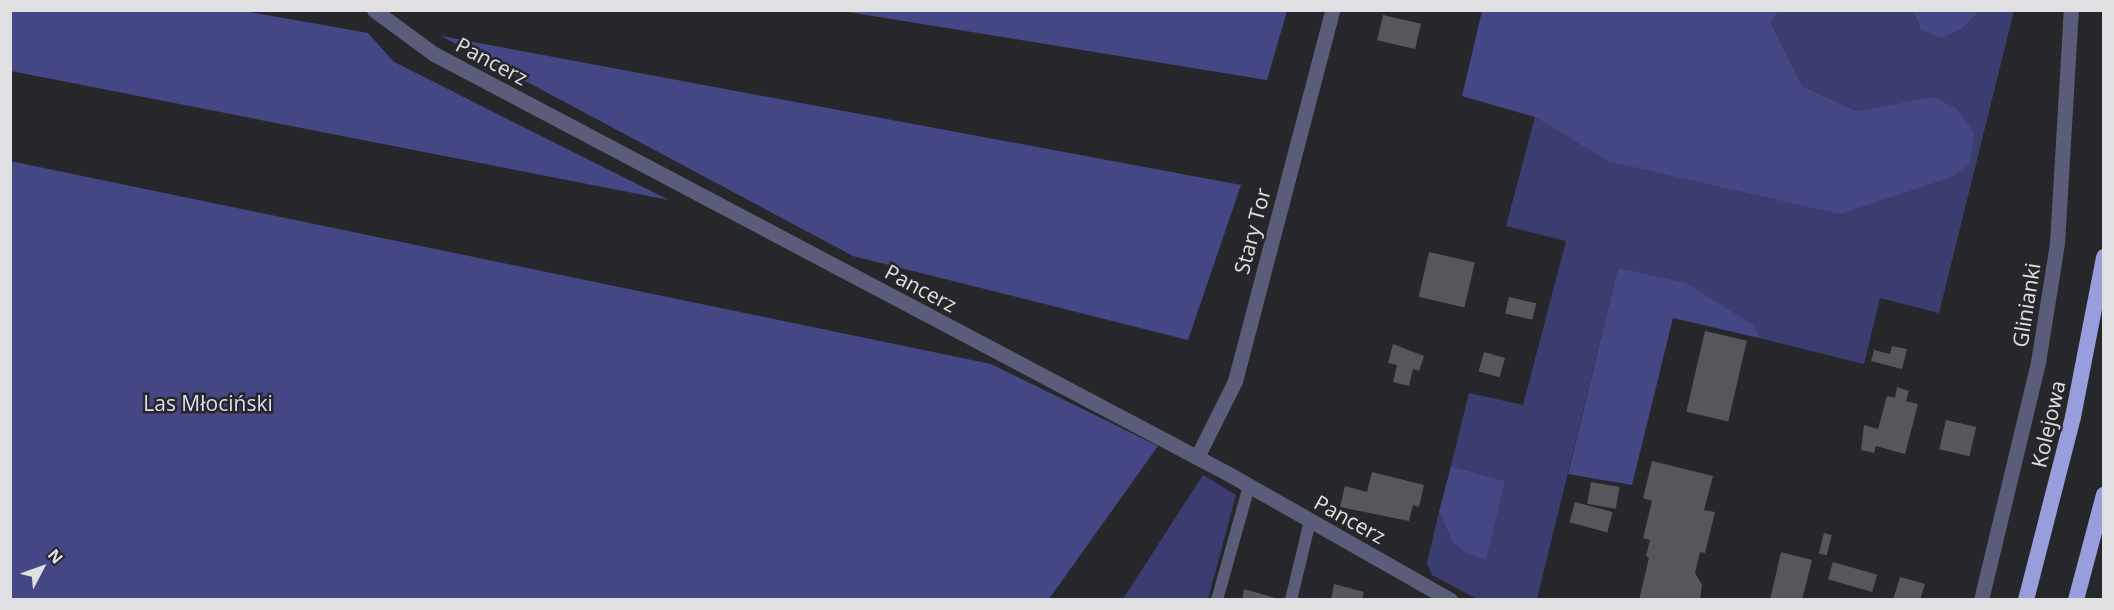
<!DOCTYPE html>
<meta charset="utf-8">
<style>
body{margin:0}
#map{position:relative;width:2114px;height:610px;overflow:hidden;background:#26272a;font-family:"Open Sans",sans-serif}
div>[style]{position:absolute}
[style*='--x']{left:calc(var(--x)*1px);top:calc(var(--y)*1px);width:calc(var(--w)*1px);rotate:calc(var(--a)*1deg)}
.green>*{inset:0;background:#3b3d70}
.forest>*{inset:0;background:#454784}
.building>*{inset:0;background:#57575b;transform-origin:0 0}
.service>*{height:12px;margin:-6px;padding:0 6px;transform-origin:6px;border-radius:6px;background:#5a5d79}
.minor>*{height:15px;margin:-7.5px;padding:0 7.5px;transform-origin:7.5px;border-radius:7.5px;background:#5a5d79}
.trunk>*{height:16px;margin:-8px;padding:0 8px;transform-origin:8px;border-radius:8px;background:#989edc}
span{translate:-50% -50%;white-space:nowrap;text-align:center;line-height:1.15;-webkit-text-stroke:5px #26272a;paint-order:stroke}
.street-label{font-size:21px;color:#e0e0e2}
.park-label{font-size:21px;color:#dcdef1}
.frame{position:absolute;inset:0;border:12px solid #e0e0e2;pointer-events:none}
.north{position:absolute;left:12px;top:538px;width:60px;height:60px;-webkit-text-stroke:4px #26272a;paint-order:stroke;rotate:49deg;font-size:16px;font-weight:700;line-height:24px;text-align:center;color:#e0e0e2}
.north::after{content:'';display:block;margin:auto;width:21px;height:27px;background:#e0e0e2;clip-path:polygon(50% 0,100% 100%,50% 72%,0 100%)}
</style>
<div id="map">
<div class="green">
<i style="clip-path:polygon(1779px 11px,1913px 11px,1921px 30px,1963px 28px,1979px 11px,2014px 11px,1939px 313px,1880px 298px,1864px 364px,1759px 338px,1755px 326px,1618px 268px,1537px 599px,1477px 599px,1432px 575px,1427px 563px,1439px 512px,1452px 541px,1505px 481px,1451px 466px,1469px 393px,1523px 405px,1566px 241px,1506px 226px,1535px 117px,1607px 161px,1933px 97px,1857px 111px,1802px 86px,1771px 23px)"></i>
<i style="clip-path:polygon(1203px 475px,1236px 495px,1208px 599px,1123px 599px)"></i>
</div>
<div class="forest">
<i style="clip-path:polygon(10px 11px,244px 11px,368px 33px,394px 62px,669px 200px,11px 71px)"></i>
<i style="clip-path:polygon(842px 11px,1287px 11px,1267px 80px)"></i>
<i style="clip-path:polygon(1482px 11px,1779px 11px,1771px 23px,1802px 86px,1857px 111px,1933px 97px,1956px 108px,1974px 132px,1970px 163px,1952px 177px,1840px 214px,1607px 161px,1535px 117px,1462px 96px)"></i>
<i style="clip-path:polygon(1913px 11px,1979px 11px,1963px 28px,1942px 38px,1921px 30px)"></i>
<i style="clip-path:polygon(441px 36px,1241px 185px,1188px 340px,853px 256px)"></i>
<i style="clip-path:polygon(10px 161px,991px 364px,1158px 446px,1049px 599px,11px 599px)"></i>
<i style="clip-path:polygon(1618px 268px,1686px 283px,1755px 326px,1759px 338px,1673px 318px,1632px 485px,1568px 474px)"></i>
<i style="clip-path:polygon(1451px 466px,1505px 481px,1486px 560px,1468px 554px,1452px 541px,1439px 512px)"></i>
</div>
<div class="building">
<i style="left:1383px;top:15px;width:39px;height:26px;rotate:13deg"></i>
<i style="left:1429px;top:252px;width:47px;height:46px;rotate:13deg"></i>
<i style="left:1509px;top:297px;width:28px;height:17px;rotate:13deg"></i>
<i style="left:1705px;top:331px;width:43px;height:83px;rotate:13deg"></i>
<i style="clip-path:polygon(1393px 344px,1424px 356px,1419px 371px,1413px 369px,1409px 386px,1393px 382px,1397px 365px,1388px 363px)"></i>
<i style="clip-path:polygon(1892px 346px,1907px 349px,1902px 369px,1871px 361px,1874px 350px,1890px 354px)"></i>
<i style="left:1484px;top:352px;width:22px;height:20px;rotate:16deg"></i>
<i style="clip-path:polygon(1897px 387px,1909px 391px,1906px 401px,1918px 404px,1905px 454px,1876px 446px,1874px 453px,1861px 450px,1864px 425px,1878px 429px,1887px 396px,1895px 398px)"></i>
<i style="left:1946px;top:420px;width:31px;height:30px;rotate:13deg"></i>
<i style="clip-path:polygon(1652px 461px,1713px 476px,1704px 510px,1715px 512px,1705px 553px,1700px 552px,1695px 573px,1702px 585px,1700px 600px,1639px 600px,1649px 558px,1646px 556px,1650px 540px,1643px 538px,1652px 501px,1643px 498px)"></i>
<i style="clip-path:polygon(1372px 472px,1424px 485px,1419px 507px,1413px 505px,1409px 521px,1340px 507px,1345px 486px,1367px 492px)"></i>
<i style="left:1591px;top:482px;width:29px;height:22px;rotate:10deg"></i>
<i style="left:1575px;top:502px;width:39px;height:21px;rotate:15deg"></i>
<i style="left:1824px;top:533px;width:8px;height:21px;rotate:14deg"></i>
<i style="clip-path:polygon(1781px 552px,1812px 560px,1802px 600px,1770px 600px)"></i>
<i style="left:1833px;top:562px;width:46px;height:18px;rotate:16deg"></i>
<i style="clip-path:polygon(1900px 577px,1925px 584px,1920px 600px,1893px 600px)"></i>
<i style="clip-path:polygon(1334px 584px,1364px 592px,1362px 600px,1331px 600px)"></i>
<i style="clip-path:polygon(1244px 589px,1279px 599px,1279px 600px,1242px 600px)"></i>
</div>
<div class="service">
<i style="--x:1217;--y:600;--w:118;--a:-74.3"></i>
<i style="--x:1291;--y:600;--w:81;--a:-76.5"></i>
</div>
<div class="minor">
<i style="--x:374;--y:10;--w:74;--a:36.3"></i>
<i style="--x:434;--y:54;--w:897;--a:27.85"></i>
<i style="--x:1227;--y:473;--w:257;--a:29.6"></i>
<i style="--x:1197;--y:457;--w:85;--a:-63.4"></i>
<i style="--x:1235;--y:381;--w:383;--a:-75.3"></i>
<i style="--x:1981;--y:600;--w:245;--a:-76.5"></i>
<i style="--x:2038;--y:362;--w:121;--a:-80.9"></i>
<i style="--x:2057;--y:243;--w:233;--a:-86.6"></i>
</div>
<div class="trunk">
<i style="--x:2026;--y:600;--w:189;--a:-75.6"></i>
<i style="--x:2073;--y:417;--w:163;--a:-79"></i>
<i style="--x:2076;--y:600;--w:109;--a:-75.1"></i>
</div>
<div class="street-label">
<span style="left:492px;top:61px;rotate:28deg">Pancerz</span>
<span style="left:1252px;top:231px;rotate:-75deg">Stary Tor</span>
<span style="left:921px;top:288px;rotate:28deg">Pancerz</span>
<span style="left:2026px;top:305px;rotate:-81deg">Glinianki</span>
<span style="left:2048px;top:424px;rotate:-77deg">Kolejowa</span>
<span style="left:1350px;top:519px;rotate:29deg">Pancerz</span>
</div>
<div class="park-label">
<span style="left:208px;top:403px">Las Młociński</span>
</div>
<div class="frame"></div>
<div class="north">N</div>
</div>
